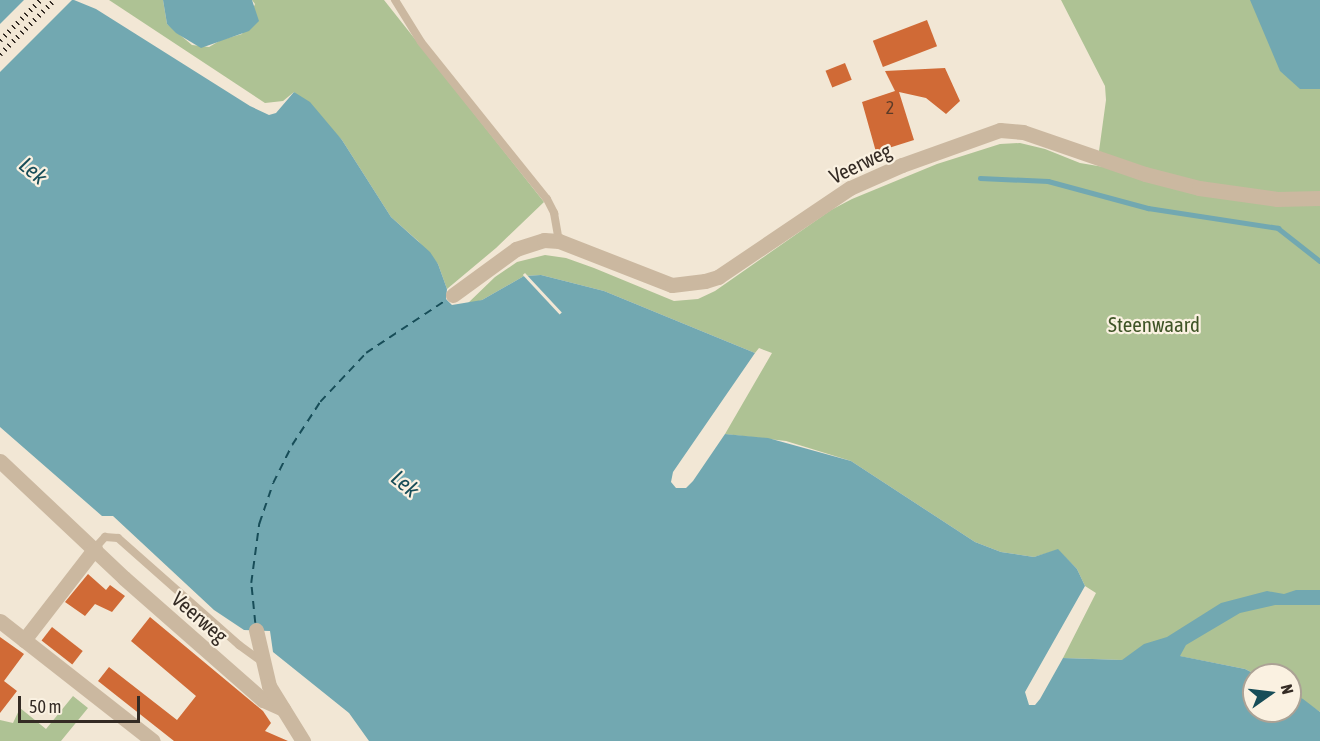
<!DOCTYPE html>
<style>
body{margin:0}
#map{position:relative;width:1320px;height:741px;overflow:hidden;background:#f2e7d5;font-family:"Asap Condensed",sans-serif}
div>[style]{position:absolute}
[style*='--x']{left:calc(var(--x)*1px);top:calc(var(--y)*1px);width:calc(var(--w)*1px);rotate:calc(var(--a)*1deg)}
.green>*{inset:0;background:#aec294}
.water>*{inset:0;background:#72a8b1}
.pier>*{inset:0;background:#f2e7d5;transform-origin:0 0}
.stream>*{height:4.5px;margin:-2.25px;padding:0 2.25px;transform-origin:2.25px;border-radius:2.25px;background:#72a8b1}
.ferry>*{height:1.5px;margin-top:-0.75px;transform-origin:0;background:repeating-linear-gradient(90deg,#174d58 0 8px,transparent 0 14px)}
.building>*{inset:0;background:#d06a36;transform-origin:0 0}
.service>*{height:8px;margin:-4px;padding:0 4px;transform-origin:4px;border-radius:4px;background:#cbb8a0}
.minor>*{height:15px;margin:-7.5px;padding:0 7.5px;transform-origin:7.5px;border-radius:7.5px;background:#cbb8a0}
.tertiary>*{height:15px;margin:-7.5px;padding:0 7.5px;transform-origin:7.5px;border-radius:7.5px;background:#cbb8a0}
.rail>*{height:4.5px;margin-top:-2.25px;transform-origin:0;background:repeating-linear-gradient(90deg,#342b24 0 1.5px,transparent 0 6px)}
span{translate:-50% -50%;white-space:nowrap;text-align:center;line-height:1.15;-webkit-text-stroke:4.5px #faf1e1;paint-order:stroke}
.number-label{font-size:18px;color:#5b3b28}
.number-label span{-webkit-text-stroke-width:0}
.street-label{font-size:21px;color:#342b24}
.park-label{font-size:21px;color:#3f5426}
.water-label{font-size:22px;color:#174d58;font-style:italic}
.north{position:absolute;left:1242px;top:663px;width:60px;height:60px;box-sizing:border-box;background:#faf1e1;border:2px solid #aba295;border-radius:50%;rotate:76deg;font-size:16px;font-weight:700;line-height:24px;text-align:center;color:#342b24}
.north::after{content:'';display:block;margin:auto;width:21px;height:27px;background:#174d58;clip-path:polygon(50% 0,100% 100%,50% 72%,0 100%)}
.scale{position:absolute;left:18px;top:696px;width:122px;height:27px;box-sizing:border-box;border:3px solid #342b24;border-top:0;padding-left:8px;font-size:18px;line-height:21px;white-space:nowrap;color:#342b24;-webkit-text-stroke:4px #faf1e1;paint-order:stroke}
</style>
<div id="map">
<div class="green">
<i style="clip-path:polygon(109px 0,163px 0,167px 24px,192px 45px,209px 47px,221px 40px,242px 34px,255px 4px,252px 0,384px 0,544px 202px,496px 248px,447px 289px,438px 264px,418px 241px,391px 217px,342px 140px,294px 92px,283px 101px,265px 103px)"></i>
<i style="clip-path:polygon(1061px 0,1320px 0,1320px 590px,1313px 591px,1320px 601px,1320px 712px,1290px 692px,1290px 675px,1257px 675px,1245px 669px,1179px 656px,1122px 660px,1063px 658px,1096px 593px,1085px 586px,1077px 569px,1058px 550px,1034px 557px,1001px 552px,975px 542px,851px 461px,786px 441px,725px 434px,772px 353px,759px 348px,755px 353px,604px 291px,541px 275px,524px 276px,482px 300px,466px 305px,495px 277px,517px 262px,545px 255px,566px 258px,594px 268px,674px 301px,698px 299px,715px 291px,831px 210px,852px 199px,937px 164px,1000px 144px,1020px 143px,1045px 149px,1080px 163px,1104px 167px,1099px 151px,1106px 100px,1105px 86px)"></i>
<i style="clip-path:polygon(73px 696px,88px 708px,61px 741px,0 741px,0 720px,13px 723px,20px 708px,46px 729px)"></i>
</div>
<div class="water">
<i style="clip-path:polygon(0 0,74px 0,96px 9px,250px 106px,269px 115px,276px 113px,294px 92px,310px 102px,342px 140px,391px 217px,430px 252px,438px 264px,447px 289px,446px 299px,452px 305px,482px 300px,524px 276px,541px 275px,604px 291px,755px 353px,673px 472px,671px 482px,676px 488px,686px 488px,693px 481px,725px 434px,768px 438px,851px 461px,975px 542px,1001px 552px,1034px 557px,1058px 549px,1077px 569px,1085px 586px,1025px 692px,1029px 705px,1035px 705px,1040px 699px,1063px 658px,1122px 660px,1144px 644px,1167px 637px,1221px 603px,1267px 591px,1284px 594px,1296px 590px,1320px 590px,1320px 605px,1275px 605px,1240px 613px,1186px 645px,1180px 656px,1245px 669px,1257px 675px,1254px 675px,1254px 711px,1290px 711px,1290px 692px,1303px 699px,1320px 712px,1320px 741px,369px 741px,349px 713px,273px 652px,270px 631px,244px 630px,214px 610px,113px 516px,102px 516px,0 427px)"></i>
<i style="clip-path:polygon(163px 0,252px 0,259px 21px,249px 31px,201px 48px,176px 33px,167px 24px)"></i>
<i style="clip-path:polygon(1250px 0,1320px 0,1320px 89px,1300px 89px,1280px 71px)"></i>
</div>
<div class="pier">
<i style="clip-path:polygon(24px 0,72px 0,0 72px,0 24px)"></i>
<i style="left:525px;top:273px;width:54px;height:3px;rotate:47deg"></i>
</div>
<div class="stream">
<i style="--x:980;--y:178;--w:68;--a:2.5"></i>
<i style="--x:1048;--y:181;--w:104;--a:15.1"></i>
<i style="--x:1148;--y:208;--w:132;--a:8.7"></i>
<i style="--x:1278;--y:228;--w:53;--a:38.2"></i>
</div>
<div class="ferry">
<i style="--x:255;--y:623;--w:40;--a:-95.7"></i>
<i style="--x:251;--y:583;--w:60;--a:-82.3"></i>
<i style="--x:259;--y:524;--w:43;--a:-71.1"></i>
<i style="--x:273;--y:483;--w:42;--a:-63.4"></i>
<i style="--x:292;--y:445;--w:51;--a:-56.9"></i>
<i style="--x:320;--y:402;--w:67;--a:-46.8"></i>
<i style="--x:366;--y:353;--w:96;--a:-33.5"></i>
</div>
<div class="building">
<i style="left:927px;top:20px;width:28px;height:58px;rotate:69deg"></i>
<i style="left:845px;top:63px;width:18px;height:21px;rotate:68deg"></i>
<i style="clip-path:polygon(945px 68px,960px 101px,946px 114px,926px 98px,899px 92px,914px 140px,876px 152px,862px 102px,895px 91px,885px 71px)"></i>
<i style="clip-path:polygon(88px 574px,106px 590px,110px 585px,125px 596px,112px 612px,95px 604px,85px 616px,65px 602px)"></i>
<i style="clip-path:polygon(150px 617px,263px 711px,271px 723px,265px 731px,288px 741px,174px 741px,98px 681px,109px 667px,177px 720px,196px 696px,131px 641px)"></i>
<i style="left:52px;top:627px;width:39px;height:17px;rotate:38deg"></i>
<i style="clip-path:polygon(0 637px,24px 654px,4px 681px,17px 691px,0 713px)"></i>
</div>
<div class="service">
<i style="--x:395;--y:0;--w:49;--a:58.2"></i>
<i style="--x:421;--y:42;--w:201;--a:51.3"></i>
<i style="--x:547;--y:199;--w:16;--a:63"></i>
<i style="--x:554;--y:213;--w:28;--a:80"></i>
<i style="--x:95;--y:548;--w:15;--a:-48"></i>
<i style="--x:105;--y:537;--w:13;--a:4"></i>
<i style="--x:118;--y:538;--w:162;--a:41.5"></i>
<i style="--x:239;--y:645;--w:27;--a:36"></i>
</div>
<div class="minor">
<i style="--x:0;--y:461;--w:170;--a:43.3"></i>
<i style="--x:124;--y:578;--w:185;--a:41.3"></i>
<i style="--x:263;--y:700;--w:22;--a:24"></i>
<i style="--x:0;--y:621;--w:194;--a:38.1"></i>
<i style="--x:24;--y:640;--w:116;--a:-52.3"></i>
</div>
<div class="tertiary">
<i style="--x:453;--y:295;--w:78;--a:-36.1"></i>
<i style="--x:516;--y:249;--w:29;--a:-18"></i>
<i style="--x:544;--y:240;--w:15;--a:4"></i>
<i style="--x:559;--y:241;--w:121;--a:21.3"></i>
<i style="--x:672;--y:285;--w:33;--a:-7"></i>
<i style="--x:705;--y:281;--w:14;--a:-17"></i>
<i style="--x:718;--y:277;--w:159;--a:-34"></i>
<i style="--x:850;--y:188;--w:57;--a:-23.9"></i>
<i style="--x:902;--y:165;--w:104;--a:-19.7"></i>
<i style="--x:1000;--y:130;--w:23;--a:5"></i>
<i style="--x:1023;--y:132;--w:129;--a:19"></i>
<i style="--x:1145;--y:174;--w:56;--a:14.5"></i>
<i style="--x:1199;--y:188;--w:79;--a:8"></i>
<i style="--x:1277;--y:199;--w:43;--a:-1.3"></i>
<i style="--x:256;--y:630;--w:57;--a:76.9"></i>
<i style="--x:269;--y:686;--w:65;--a:58.3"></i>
</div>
<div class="rail">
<i style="--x:0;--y:40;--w:57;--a:-45"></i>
<i style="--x:0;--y:54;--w:76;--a:-45"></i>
</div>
<div class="number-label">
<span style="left:890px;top:108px">2</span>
</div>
<div class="street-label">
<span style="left:860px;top:163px;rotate:-26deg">Veerweg</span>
<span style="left:200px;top:617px;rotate:41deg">Veerweg</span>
</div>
<div class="park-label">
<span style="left:1154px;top:324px">Steenwaard</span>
</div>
<div class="water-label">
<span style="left:33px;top:171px;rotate:40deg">Lek</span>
<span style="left:405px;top:484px;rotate:40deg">Lek</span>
</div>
<div class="north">N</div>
<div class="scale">50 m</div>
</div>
